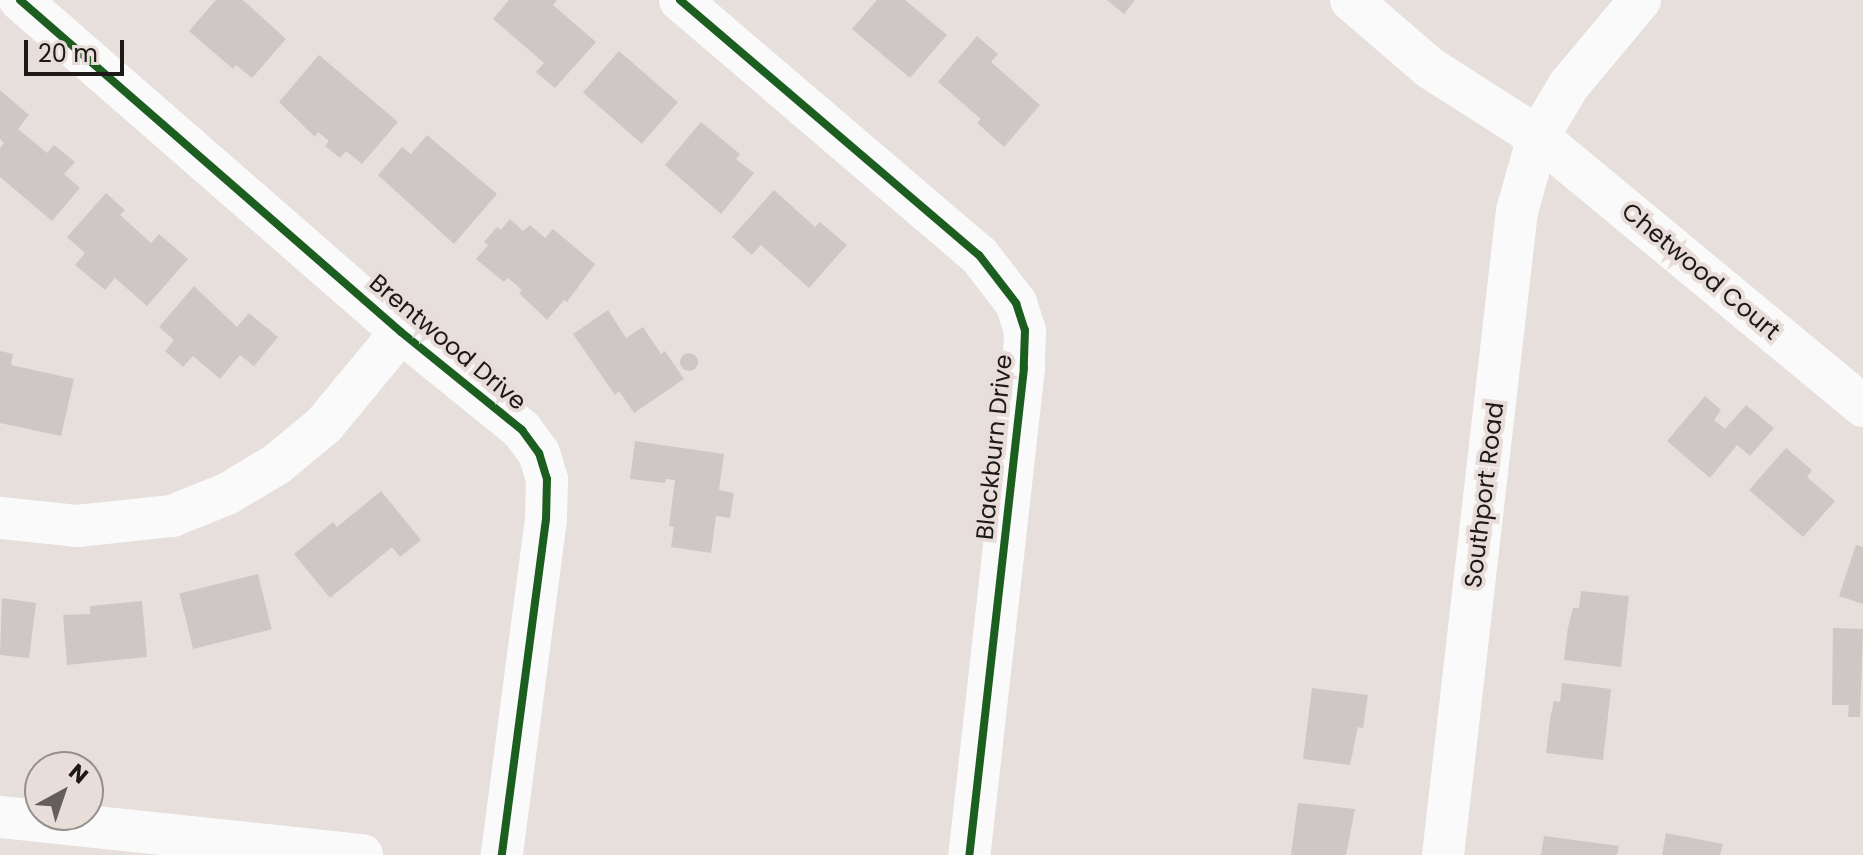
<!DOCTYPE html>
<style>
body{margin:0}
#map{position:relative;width:1863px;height:855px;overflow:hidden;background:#e6dfdc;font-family:Poppins,sans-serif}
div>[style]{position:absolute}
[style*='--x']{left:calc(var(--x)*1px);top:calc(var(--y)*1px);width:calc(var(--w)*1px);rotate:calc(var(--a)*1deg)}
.building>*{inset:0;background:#cdc8c6;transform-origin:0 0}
.round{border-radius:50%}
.minor>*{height:42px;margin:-21px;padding:0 21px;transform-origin:21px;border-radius:21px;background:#fbfafa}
.cycleway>*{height:8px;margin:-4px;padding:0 4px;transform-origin:4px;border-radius:4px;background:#1b5e20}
span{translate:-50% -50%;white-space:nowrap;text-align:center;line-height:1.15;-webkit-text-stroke:8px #e9ddd9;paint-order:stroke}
.street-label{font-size:24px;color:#1d1918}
.north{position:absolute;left:24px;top:751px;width:80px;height:80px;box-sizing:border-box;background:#e9ddd9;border:2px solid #978f8c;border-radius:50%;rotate:40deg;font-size:22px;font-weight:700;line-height:32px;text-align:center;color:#1d1918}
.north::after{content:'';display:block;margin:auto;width:28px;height:36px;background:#635e5d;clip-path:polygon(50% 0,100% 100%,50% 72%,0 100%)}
.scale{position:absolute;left:24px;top:40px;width:100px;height:36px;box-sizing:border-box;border:4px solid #1d1918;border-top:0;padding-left:10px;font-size:24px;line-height:28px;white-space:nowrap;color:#1d1918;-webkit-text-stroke:6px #e9ddd9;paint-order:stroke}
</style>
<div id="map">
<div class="building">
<i style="clip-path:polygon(216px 0,243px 0,286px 39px,252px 78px,236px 65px,233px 69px,189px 31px)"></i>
<i style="clip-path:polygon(509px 0,557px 0,553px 5px,596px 42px,555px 88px,536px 72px,544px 63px,493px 19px)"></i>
<i style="clip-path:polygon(877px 0,905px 0,947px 35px,910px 78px,852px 29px)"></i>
<i style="clip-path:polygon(1107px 0,1135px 0,1124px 14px)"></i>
<i style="clip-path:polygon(977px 36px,998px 54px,991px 62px,1040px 105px,1004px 147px,977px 123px,981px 119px,938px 82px)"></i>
<i style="left:619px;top:51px;width:78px;height:55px;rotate:41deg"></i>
<i style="clip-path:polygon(319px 55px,398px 122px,362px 164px,346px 151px,340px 158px,325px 146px,329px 141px,318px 132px,315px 137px,279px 102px)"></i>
<i style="clip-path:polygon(0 90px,29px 115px,18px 129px,47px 153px,54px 145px,75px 162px,64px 174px,80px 188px,52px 221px,0 177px,0 148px,4px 143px,0 139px)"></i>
<i style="clip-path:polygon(701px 122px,740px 154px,736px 159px,754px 173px,721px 214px,665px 165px)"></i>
<i style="clip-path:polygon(427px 135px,497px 194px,454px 244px,378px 175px,402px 147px,411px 154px)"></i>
<i style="clip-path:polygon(774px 190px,815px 227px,820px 222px,847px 245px,809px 288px,761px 245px,752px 255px,732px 237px)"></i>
<i style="clip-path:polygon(106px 193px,125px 210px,120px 215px,151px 243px,159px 234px,188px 259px,147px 306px,115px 278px,105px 290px,75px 265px,85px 253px,67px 237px)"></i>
<i style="clip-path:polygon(510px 219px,523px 231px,530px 225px,545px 238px,553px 229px,595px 264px,567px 302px,564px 300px,547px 320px,519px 293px,522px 290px,508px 278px,504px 282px,476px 259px,488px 245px,484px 242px,497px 227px,501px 230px)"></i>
<i style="clip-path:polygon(194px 286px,237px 327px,249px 313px,278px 337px,254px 366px,240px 355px,220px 379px,193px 356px,183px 367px,165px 351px,174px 340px,159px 327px)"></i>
<i style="clip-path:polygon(608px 310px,626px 338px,643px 327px,661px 354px,665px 351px,684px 379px,634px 413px,619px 391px,615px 395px,573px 334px)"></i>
<i style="clip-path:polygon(0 351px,13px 354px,11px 365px,74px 379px,61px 436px,0 423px)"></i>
<i class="round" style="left:680px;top:353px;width:18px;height:18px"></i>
<i style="clip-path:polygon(1705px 396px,1721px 410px,1714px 420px,1725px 429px,1746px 405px,1774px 428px,1750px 456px,1737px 445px,1710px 478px,1667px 441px)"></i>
<i style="clip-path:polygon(635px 441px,724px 454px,719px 490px,734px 493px,730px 518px,716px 516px,711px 553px,671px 547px,674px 527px,669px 526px,675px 480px,666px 479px,665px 483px,630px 479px)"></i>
<i style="clip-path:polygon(1786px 448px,1812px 470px,1807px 477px,1835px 501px,1803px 537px,1749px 490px)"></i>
<i style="clip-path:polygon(381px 491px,421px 540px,400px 557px,392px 547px,330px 598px,294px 554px,333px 522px,337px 527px)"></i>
<i style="clip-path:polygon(1856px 545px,1863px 547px,1863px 604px,1839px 596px)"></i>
<i style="left:258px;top:574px;width:57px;height:81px;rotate:76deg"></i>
<i style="clip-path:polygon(1581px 591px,1629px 596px,1621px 667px,1564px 660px,1568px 627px,1573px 608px,1579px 608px)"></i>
<i style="clip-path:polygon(2px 598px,36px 603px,29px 658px,0 655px)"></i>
<i style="clip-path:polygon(142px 601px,147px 657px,67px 665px,63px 615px,90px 614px,90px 606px)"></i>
<i style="clip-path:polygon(1833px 628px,1863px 629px,1860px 717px,1848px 717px,1849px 705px,1832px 705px)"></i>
<i style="clip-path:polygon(1562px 683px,1611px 689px,1603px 760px,1546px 753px,1550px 719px,1554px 701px,1560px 702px)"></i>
<i style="clip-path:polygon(1312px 688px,1368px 695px,1363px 728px,1358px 727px,1350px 765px,1303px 759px)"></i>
<i style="clip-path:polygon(1298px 803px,1355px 809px,1346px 855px,1291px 855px)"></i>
<i style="clip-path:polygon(1666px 833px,1723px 844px,1720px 855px,1662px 855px)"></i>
<i style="clip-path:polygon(1544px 836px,1619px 846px,1617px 855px,1541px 855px)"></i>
</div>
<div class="minor">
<i style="--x:20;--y:0;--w:505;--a:41.07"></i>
<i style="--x:401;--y:332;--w:156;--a:39"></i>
<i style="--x:522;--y:430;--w:29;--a:54"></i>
<i style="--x:539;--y:453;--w:27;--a:73"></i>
<i style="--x:547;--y:479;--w:40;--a:91.4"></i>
<i style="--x:546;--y:519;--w:339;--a:97.5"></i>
<i style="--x:680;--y:0;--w:393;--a:40.5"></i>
<i style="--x:979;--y:255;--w:61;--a:52.4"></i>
<i style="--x:1016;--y:303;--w:28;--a:72"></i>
<i style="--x:1025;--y:330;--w:38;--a:92"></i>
<i style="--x:1024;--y:368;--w:490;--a:96.4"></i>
<i style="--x:1351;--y:0;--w:104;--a:40.7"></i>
<i style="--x:1430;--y:68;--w:128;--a:32.6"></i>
<i style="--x:1538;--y:137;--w:422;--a:39.6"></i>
<i style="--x:0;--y:518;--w:77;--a:5.9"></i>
<i style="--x:77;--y:526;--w:96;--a:-6"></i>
<i style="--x:172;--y:516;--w:59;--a:-21.8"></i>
<i style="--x:227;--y:494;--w:58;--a:-31"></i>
<i style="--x:277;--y:464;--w:61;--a:-39.7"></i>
<i style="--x:324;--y:425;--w:121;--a:-50.4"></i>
<i style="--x:0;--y:817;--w:364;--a:6"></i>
<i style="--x:1443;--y:855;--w:648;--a:-83.45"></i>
<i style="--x:1517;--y:211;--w:77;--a:-74.2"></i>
<i style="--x:1538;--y:137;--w:61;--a:-59.2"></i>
<i style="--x:1569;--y:85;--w:111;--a:-50.1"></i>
</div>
<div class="cycleway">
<i style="--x:20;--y:0;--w:505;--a:41.07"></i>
<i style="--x:401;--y:332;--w:156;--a:39"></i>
<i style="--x:522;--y:430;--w:29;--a:54"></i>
<i style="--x:539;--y:453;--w:27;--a:73"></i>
<i style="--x:547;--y:479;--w:40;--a:91.4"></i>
<i style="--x:546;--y:519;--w:339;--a:97.5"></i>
<i style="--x:680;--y:0;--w:393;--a:40.5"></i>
<i style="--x:979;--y:255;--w:61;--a:52.4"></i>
<i style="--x:1016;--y:303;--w:28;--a:72"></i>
<i style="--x:1025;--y:330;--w:38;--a:92"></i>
<i style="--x:1024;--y:368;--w:490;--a:96.4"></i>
</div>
<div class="street-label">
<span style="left:1701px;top:271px;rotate:40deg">Chetwood Court</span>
<span style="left:448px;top:342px;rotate:40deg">Brentwood Drive</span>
<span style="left:994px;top:447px;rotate:-84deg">Blackburn Drive</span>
<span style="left:1484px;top:495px;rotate:-83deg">Southport Road</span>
</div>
<div class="north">N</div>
<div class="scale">20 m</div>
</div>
